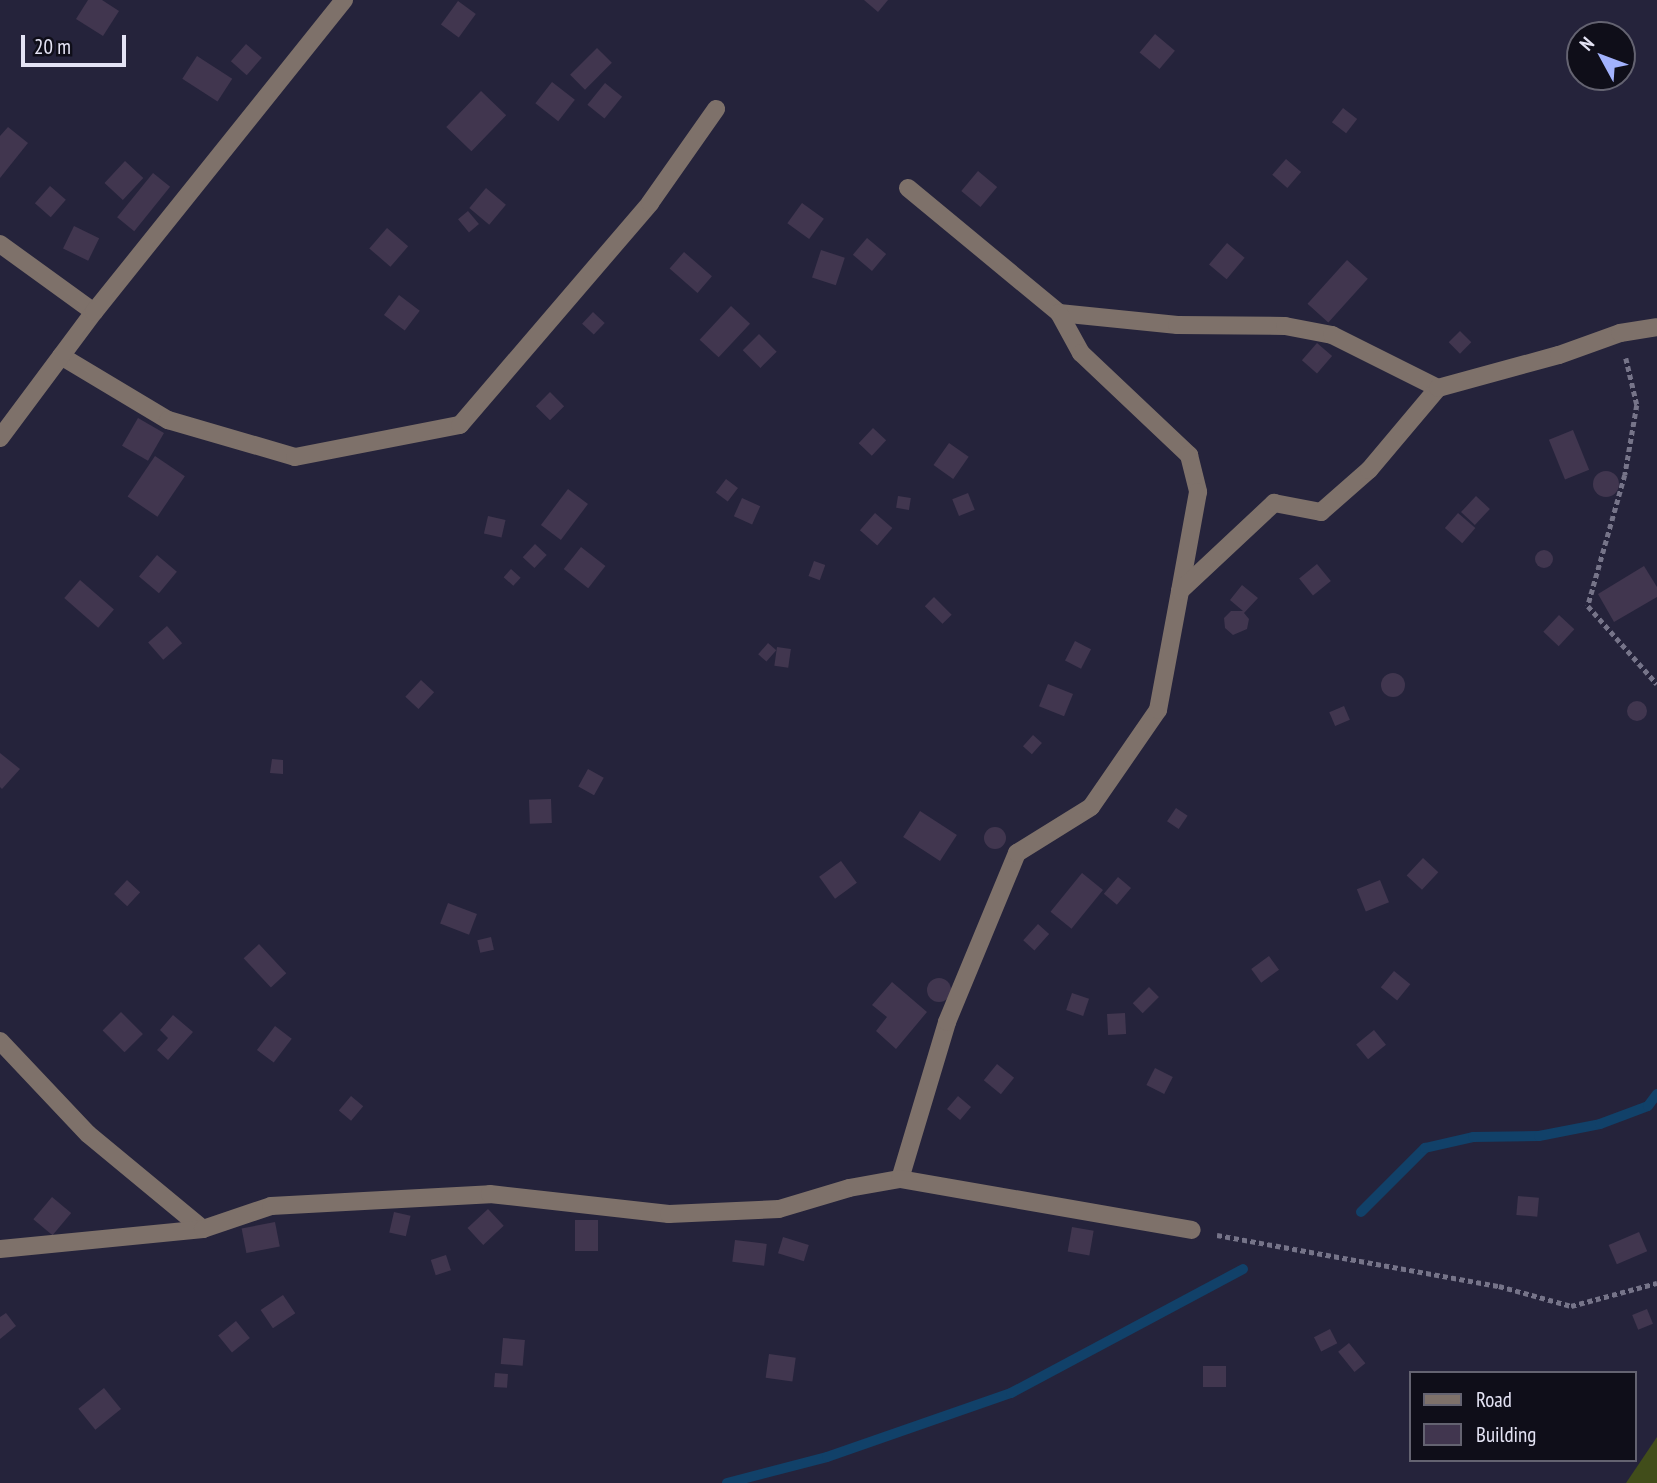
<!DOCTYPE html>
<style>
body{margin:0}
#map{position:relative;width:1657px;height:1483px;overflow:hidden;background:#25233b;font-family:"PT Sans Narrow",sans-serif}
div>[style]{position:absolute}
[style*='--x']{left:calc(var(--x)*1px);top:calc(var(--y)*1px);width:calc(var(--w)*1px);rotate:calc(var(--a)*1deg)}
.green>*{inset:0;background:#414d1a}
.stream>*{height:10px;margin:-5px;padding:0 5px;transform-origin:5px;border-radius:5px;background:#114169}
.building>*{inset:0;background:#41364f;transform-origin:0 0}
.round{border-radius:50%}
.path>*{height:4.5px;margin-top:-2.25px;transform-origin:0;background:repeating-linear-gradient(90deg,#767489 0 5px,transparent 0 8.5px)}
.minor>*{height:18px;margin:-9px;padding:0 9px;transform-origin:9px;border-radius:9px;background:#7e716a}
span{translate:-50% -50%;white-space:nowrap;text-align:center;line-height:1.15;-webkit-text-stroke:6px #0f0e19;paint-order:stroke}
.legend{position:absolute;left:1409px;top:1371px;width:228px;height:91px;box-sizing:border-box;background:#0f0e19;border:2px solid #646371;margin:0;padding:9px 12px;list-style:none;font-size:21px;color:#e4e3f4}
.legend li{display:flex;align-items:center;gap:14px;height:35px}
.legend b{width:35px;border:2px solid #646371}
.north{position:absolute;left:1566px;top:21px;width:70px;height:70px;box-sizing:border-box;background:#0f0e19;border:2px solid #646371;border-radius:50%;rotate:311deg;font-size:19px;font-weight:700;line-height:28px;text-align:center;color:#e4e3f4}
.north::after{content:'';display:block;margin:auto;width:24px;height:32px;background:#a2b2fd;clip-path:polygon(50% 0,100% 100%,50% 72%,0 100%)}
.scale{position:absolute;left:21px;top:35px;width:105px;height:32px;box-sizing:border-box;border:4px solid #e4e3f4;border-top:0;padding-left:9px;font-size:21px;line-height:24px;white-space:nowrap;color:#e4e3f4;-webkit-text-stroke:5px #0f0e19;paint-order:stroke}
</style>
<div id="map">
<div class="green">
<i style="clip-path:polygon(1657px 1437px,1657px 1483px,1626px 1483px)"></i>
</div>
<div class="stream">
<i style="--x:1361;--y:1212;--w:91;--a:-45"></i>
<i style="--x:1425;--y:1148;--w:49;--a:-12.9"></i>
<i style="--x:1473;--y:1137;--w:66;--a:-0.9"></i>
<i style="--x:1539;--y:1136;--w:62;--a:-11.1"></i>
<i style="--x:1600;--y:1124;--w:51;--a:-20.6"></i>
<i style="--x:1648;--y:1106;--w:15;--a:-53"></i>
<i style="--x:727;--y:1483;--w:103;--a:-14.6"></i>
<i style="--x:827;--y:1457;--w:195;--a:-19.2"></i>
<i style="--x:1011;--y:1393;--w:263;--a:-28.1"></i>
</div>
<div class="building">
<i style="clip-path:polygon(88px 0,102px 0,119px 11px,103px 36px,76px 19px)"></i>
<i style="clip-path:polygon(864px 0,888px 0,878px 12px)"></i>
<i style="left:458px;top:1px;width:22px;height:29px;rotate:36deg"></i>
<i style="left:1155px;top:34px;width:26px;height:24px;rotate:40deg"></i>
<i style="left:246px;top:44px;width:21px;height:23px;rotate:41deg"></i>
<i style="left:597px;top:48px;width:21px;height:38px;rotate:45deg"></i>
<i style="left:197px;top:56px;width:42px;height:27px;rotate:33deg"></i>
<i style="left:552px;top:82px;width:29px;height:27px;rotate:38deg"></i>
<i style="left:605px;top:83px;width:22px;height:28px;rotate:39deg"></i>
<i style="left:481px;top:91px;width:35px;height:50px;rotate:44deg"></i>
<i style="left:1343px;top:108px;width:18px;height:18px;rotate:38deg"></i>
<i style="clip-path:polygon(8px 127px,28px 143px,0 178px,0 136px)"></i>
<i style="left:1286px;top:159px;width:20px;height:21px;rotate:41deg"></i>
<i style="left:125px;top:161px;width:25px;height:30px;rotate:43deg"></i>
<i style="left:978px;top:171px;width:25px;height:26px;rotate:40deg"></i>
<i style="left:153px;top:173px;width:22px;height:57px;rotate:39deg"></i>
<i style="left:50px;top:186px;width:21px;height:23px;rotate:41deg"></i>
<i style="left:486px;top:188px;width:26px;height:26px;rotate:40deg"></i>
<i style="left:802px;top:203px;width:27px;height:25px;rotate:36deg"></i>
<i style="left:468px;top:211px;width:17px;height:13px;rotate:50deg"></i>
<i style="left:74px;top:226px;width:28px;height:25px;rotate:26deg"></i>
<i style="left:387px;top:228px;width:28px;height:27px;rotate:41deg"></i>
<i style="left:867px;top:238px;width:25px;height:22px;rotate:40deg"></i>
<i style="left:1227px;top:243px;width:23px;height:28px;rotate:40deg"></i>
<i style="left:821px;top:250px;width:25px;height:29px;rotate:18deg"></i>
<i style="left:684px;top:252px;width:37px;height:22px;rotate:41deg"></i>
<i style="left:1347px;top:260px;width:28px;height:59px;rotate:42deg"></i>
<i style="left:399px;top:295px;width:26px;height:25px;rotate:37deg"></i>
<i style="left:731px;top:306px;width:26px;height:46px;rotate:43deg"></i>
<i style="left:593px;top:312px;width:16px;height:16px;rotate:43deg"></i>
<i style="left:1460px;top:331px;width:16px;height:16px;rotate:45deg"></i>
<i style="left:759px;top:334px;width:25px;height:23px;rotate:45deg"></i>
<i style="left:1317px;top:343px;width:20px;height:23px;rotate:41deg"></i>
<i style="left:550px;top:392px;width:20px;height:20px;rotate:45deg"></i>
<i style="left:138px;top:418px;width:30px;height:32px;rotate:30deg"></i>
<i style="left:873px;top:428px;width:18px;height:21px;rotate:43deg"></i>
<i style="left:1573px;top:430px;width:43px;height:26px;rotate:68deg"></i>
<i style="left:949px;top:443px;width:24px;height:27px;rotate:35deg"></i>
<i style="left:155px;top:456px;width:36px;height:49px;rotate:34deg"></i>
<i class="round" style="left:1593px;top:471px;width:26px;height:26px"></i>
<i style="left:726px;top:479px;width:15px;height:17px;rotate:37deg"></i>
<i style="left:568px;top:489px;width:25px;height:45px;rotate:37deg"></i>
<i style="left:968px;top:493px;width:18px;height:17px;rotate:68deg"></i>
<i style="left:898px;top:496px;width:13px;height:12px;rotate:9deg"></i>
<i style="left:1476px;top:496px;width:19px;height:22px;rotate:43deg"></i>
<i style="left:742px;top:498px;width:20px;height:20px;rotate:24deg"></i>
<i style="left:875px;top:513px;width:23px;height:23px;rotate:41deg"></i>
<i style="left:1458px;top:513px;width:23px;height:20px;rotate:41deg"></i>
<i style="left:488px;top:516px;width:18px;height:18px;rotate:13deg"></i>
<i style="left:535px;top:544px;width:16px;height:18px;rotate:43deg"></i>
<i style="left:581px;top:547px;width:31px;height:28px;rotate:38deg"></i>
<i class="round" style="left:1535px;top:550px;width:18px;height:18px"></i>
<i style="left:157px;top:555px;width:26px;height:28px;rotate:40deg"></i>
<i style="left:814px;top:561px;width:12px;height:16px;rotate:20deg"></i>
<i style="left:1317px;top:564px;width:22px;height:23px;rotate:51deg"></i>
<i style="clip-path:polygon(1644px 566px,1657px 587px,1657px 597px,1614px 622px,1598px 594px)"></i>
<i style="left:511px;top:569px;width:13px;height:11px;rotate:42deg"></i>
<i style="left:80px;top:580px;width:45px;height:24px;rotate:41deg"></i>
<i style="clip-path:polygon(1242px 585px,1258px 598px,1244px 613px,1249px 619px,1247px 629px,1233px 635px,1225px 628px,1224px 618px,1231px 611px,1243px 611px,1230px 600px)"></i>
<i style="left:934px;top:597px;width:25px;height:13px;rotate:45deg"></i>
<i style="left:1559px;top:615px;width:21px;height:23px;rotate:43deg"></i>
<i style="left:167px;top:626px;width:23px;height:25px;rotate:49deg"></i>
<i style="left:1075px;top:641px;width:18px;height:22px;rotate:27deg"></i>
<i style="left:768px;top:643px;width:11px;height:15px;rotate:41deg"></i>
<i style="left:777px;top:647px;width:14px;height:19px;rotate:8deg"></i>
<i class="round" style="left:1381px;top:673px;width:24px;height:24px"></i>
<i style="left:421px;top:680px;width:18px;height:23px;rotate:43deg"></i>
<i style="left:1048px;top:684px;width:27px;height:24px;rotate:22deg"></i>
<i class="round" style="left:1627px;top:701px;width:20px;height:20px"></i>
<i style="left:1344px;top:706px;width:15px;height:16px;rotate:67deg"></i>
<i style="left:1033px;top:735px;width:12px;height:15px;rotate:42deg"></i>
<i style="clip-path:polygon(0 753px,20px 769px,2px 789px,0 787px)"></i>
<i style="clip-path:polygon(272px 759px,283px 760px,283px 774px,270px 773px)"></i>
<i style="left:588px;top:769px;width:18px;height:20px;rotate:29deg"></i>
<i style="left:551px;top:799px;width:24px;height:22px;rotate:88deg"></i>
<i style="left:1176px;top:808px;width:14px;height:16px;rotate:34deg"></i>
<i style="left:920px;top:811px;width:44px;height:31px;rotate:33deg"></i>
<i class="round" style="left:984px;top:827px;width:22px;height:22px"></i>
<i style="left:1423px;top:858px;width:21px;height:24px;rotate:43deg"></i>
<i style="left:841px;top:861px;width:27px;height:27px;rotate:54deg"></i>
<i style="left:1082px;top:873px;width:27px;height:50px;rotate:39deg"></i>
<i style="left:1118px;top:877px;width:17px;height:22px;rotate:40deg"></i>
<i style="left:127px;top:880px;width:18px;height:19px;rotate:43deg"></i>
<i style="left:1380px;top:880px;width:24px;height:25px;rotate:68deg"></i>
<i style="left:448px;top:903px;width:31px;height:22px;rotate:21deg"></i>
<i style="left:1038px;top:924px;width:15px;height:22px;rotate:42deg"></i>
<i style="left:491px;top:937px;width:13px;height:14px;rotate:77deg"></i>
<i style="left:259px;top:944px;width:40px;height:21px;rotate:47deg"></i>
<i style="left:1269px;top:956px;width:17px;height:22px;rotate:54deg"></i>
<i style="left:1394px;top:971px;width:21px;height:21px;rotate:39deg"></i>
<i class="round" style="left:927px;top:978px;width:24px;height:24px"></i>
<i style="clip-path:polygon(892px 982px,927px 1012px,896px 1049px,876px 1031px,887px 1017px,872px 1005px)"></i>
<i style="left:1149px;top:987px;width:14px;height:23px;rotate:45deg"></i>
<i style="left:1072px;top:993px;width:18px;height:18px;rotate:19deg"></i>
<i style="left:121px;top:1012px;width:31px;height:26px;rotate:45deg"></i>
<i style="left:1125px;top:1013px;width:21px;height:18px;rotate:87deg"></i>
<i style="clip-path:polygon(173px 1015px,193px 1032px,168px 1060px,157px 1050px,168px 1038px,160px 1030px)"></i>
<i style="left:275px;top:1026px;width:21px;height:30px;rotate:37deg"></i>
<i style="left:1374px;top:1030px;width:19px;height:23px;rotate:51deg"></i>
<i style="left:997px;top:1064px;width:22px;height:21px;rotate:39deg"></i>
<i style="left:1155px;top:1068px;width:20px;height:19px;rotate:27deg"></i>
<i style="left:351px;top:1096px;width:16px;height:19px;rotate:40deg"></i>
<i style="left:958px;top:1096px;width:17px;height:17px;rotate:40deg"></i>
<i style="left:1518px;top:1196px;width:21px;height:19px;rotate:5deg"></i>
<i style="left:52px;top:1197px;width:25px;height:29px;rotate:40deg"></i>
<i style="left:488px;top:1209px;width:23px;height:28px;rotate:47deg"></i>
<i style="left:394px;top:1212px;width:17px;height:21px;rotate:13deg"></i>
<i style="left:575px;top:1220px;width:23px;height:31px"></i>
<i style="left:275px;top:1222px;width:25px;height:34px;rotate:79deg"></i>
<i style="left:1072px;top:1227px;width:22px;height:25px;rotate:10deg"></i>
<i style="left:1639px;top:1232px;width:21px;height:33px;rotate:67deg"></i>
<i style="left:783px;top:1237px;width:27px;height:17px;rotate:17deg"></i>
<i style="left:735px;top:1240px;width:32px;height:22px;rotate:7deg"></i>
<i style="left:446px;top:1255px;width:16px;height:16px;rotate:72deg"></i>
<i style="left:283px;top:1295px;width:22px;height:27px;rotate:56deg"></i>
<i style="left:1647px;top:1309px;width:16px;height:16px;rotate:68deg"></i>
<i style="clip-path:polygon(6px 1313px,16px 1326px,0 1339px,0 1317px)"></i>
<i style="left:236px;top:1321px;width:22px;height:23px;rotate:51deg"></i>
<i style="left:1330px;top:1329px;width:16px;height:18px;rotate:63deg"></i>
<i style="left:503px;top:1338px;width:22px;height:26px;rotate:5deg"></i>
<i style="left:1349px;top:1343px;width:26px;height:14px;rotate:51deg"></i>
<i style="left:769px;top:1354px;width:27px;height:24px;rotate:8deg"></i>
<i style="left:1203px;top:1366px;width:23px;height:21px"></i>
<i style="left:495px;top:1373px;width:13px;height:14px;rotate:4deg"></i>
<i style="left:104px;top:1388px;width:27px;height:33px;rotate:51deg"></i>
</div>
<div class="path">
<i style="--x:1626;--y:358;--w:48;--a:76.8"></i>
<i style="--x:1637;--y:405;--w:71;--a:99.7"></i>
<i style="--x:1625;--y:475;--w:136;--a:105.8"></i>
<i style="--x:1588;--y:606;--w:104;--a:48.5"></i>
<i style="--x:1217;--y:1235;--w:287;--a:10.3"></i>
<i style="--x:1499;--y:1286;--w:75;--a:15.5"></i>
<i style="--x:1571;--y:1306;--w:89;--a:-15"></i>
</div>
<div class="minor">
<i style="--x:908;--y:188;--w:196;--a:39.6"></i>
<i style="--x:1059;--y:313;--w:119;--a:5.8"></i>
<i style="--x:1177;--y:325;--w:108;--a:0.5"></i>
<i style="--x:1285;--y:326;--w:48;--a:10.8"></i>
<i style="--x:1332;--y:335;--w:119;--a:26.6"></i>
<i style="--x:0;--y:244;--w:116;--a:35.9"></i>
<i style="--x:1059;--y:313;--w:46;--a:61.2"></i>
<i style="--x:1081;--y:353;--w:149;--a:43.4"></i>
<i style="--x:1189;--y:455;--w:38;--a:76"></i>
<i style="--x:1198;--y:492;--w:101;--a:100.3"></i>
<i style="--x:61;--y:356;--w:125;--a:30.9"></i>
<i style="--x:168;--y:420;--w:132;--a:16.2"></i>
<i style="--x:295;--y:457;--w:168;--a:-11"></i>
<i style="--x:460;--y:425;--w:292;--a:-49.4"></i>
<i style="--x:650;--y:203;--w:115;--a:-54.9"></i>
<i style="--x:0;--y:438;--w:157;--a:-53.3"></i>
<i style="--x:94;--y:312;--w:400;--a:-51.3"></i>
<i style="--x:0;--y:1041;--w:128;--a:46.6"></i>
<i style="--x:88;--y:1134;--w:149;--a:39.6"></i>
<i style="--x:900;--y:1179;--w:164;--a:-73.3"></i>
<i style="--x:947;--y:1022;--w:183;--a:-67.5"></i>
<i style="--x:1017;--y:853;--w:87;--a:-31.9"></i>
<i style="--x:1091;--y:807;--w:118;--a:-55.4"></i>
<i style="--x:1158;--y:710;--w:121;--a:-79.5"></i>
<i style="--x:1180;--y:591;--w:129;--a:-43.1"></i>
<i style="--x:1274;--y:503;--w:48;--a:10.8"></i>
<i style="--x:1321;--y:512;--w:64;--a:-41.2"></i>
<i style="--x:1369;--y:470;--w:107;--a:-49.9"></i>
<i style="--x:1438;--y:388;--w:125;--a:-15.3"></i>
<i style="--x:1559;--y:355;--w:65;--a:-19.8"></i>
<i style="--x:1620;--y:333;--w:37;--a:-9"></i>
<i style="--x:0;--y:1249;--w:204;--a:-5.6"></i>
<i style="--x:203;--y:1229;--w:72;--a:-18.7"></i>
<i style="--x:271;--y:1206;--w:219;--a:-3.1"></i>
<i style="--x:490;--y:1194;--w:180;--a:6.4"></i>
<i style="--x:669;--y:1214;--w:110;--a:-2.6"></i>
<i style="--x:779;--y:1209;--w:73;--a:-16.7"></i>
<i style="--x:849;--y:1188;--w:52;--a:-10"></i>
<i style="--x:900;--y:1179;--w:296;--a:9.9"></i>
</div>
<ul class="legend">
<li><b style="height:9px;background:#7e716a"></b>Road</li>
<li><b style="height:19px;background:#41364f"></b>Building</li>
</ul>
<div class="north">N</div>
<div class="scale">20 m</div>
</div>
